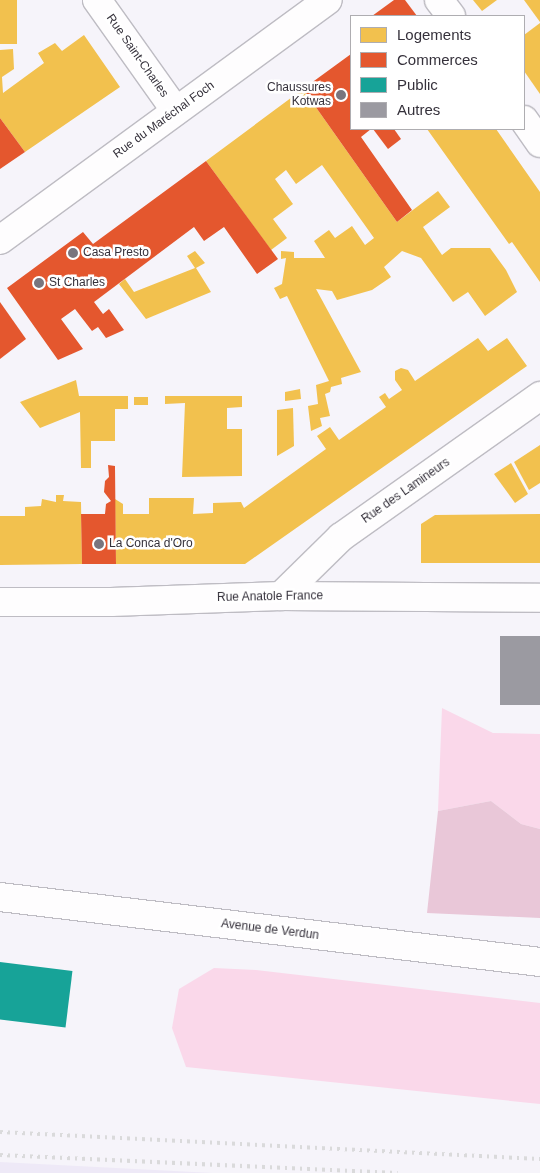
<!DOCTYPE html>
<meta charset="utf-8">
<style>
body{margin:0}
#map{position:relative;width:540px;height:1173px;overflow:hidden;background:#f6f4fa;font-family:Arial,sans-serif}
div>[style]{position:absolute}
[style*='--x']{left:calc(var(--x)*1px);top:calc(var(--y)*1px);width:calc(var(--w)*1px);rotate:calc(var(--a)*1deg)}
.built>*{inset:0;background:#eee9f7}
.green>*{inset:0;background:#fad8ea}
.forest>*{inset:0;background:#e9c7d8}
.homes>*{inset:0;background:#f2c14e;transform-origin:0 0}
.shops>*{inset:0;background:#e4572e}
.public>*{inset:0;background:#17a398;transform-origin:0 0}
.building>*{inset:0;background:#9b9aa1;transform-origin:0 0}
.roads{filter:drop-shadow(1px 0 #bebcc3) drop-shadow(-1px 0 #bebcc3) drop-shadow(0 1px #bebcc3) drop-shadow(0 -1px #bebcc3)}
.minor>*{height:28px;margin:-14px;padding:0 14px;transform-origin:14px;border-radius:14px;background:#fefdfe}
.secondary>*{height:28px;margin:-14px;padding:0 14px;transform-origin:14px;border-radius:14px;background:#fefdfe}
.rail>*{height:4px;margin-top:-2px;transform-origin:0;background:repeating-linear-gradient(90deg,#dadadb 0 2.5px,transparent 0 7.5px)}
.dots>*{width:14px;height:14px;translate:-50% -50%;box-sizing:border-box;border:2px solid #fff;border-radius:50%}
span{translate:-50% -50%;white-space:nowrap;text-align:center;line-height:1.15;-webkit-text-stroke:5px #fff;paint-order:stroke}
.street-label{font-size:12px;color:#35313b}
.poi-label{font-size:12px;color:#35313b}
.right{translate:-100% -50%;text-align:right}
.left{translate:0 -50%;text-align:left}
.legend{position:absolute;left:350px;top:15px;width:175px;height:115px;box-sizing:border-box;background:#fff;border:1px solid #aeadb1;margin:0;padding:6px 9px;list-style:none;font-size:15px;color:#35313b}
.legend li{display:flex;align-items:center;gap:10px;height:25px}
.legend b{width:25px;border:1px solid #aeadb1}
</style>
<div id="map">
<div class="built">
<i style="clip-path:polygon(0 1162px,213px 1173px,0 1173px)"></i>
</div>
<div class="green">
<i style="clip-path:polygon(442px 708px,493px 733px,540px 734px,540px 829px,521px 824px,491px 801px,438px 811px)"></i>
<i style="clip-path:polygon(214px 968px,256px 970px,540px 1003px,540px 1104px,186px 1067px,172px 1028px,179px 989px)"></i>
</div>
<div class="forest">
<i style="clip-path:polygon(491px 801px,521px 824px,540px 829px,540px 918px,427px 913px,438px 811px)"></i>
</div>
<div class="homes">
<i style="left:0;top:0;width:17px;height:44px"></i>
<i style="clip-path:polygon(473px 0,497px 0,482px 11px)"></i>
<i style="clip-path:polygon(524px 0,540px 0,540px 22px)"></i>
<i style="clip-path:polygon(540px 23px,540px 94px,524px 71px,524px 35px)"></i>
<i style="clip-path:polygon(84px 35px,120px 87px,25px 152px,0 118px,0 50px,13px 49px,14px 69px,2px 77px,3px 93px,44px 63px,38px 53px,55px 43px,62px 51px)"></i>
<i style="clip-path:polygon(303px 89px,397px 222px,438px 191px,450px 207px,423px 227px,442px 255px,451px 248px,490px 248px,506px 270px,517px 292px,485px 316px,468px 292px,453px 302px,421px 258px,402px 251px,384px 267px,391px 277px,372px 290px,337px 300px,332px 291px,316px 289px,361px 372px,341px 378px,342px 384px,331px 387px,330px 392px,325px 394px,330px 416px,320px 418px,322px 426px,311px 431px,308px 406px,318px 404px,316px 385px,329px 381px,287px 296px,280px 299px,274px 288px,282px 284px,286px 258px,281px 259px,281px 251px,294px 252px,294px 258px,325px 258px,314px 241px,329px 230px,335px 238px,352px 226px,365px 245px,374px 238px,322px 165px,296px 184px,286px 170px,275px 179px,293px 204px,273px 219px,287px 238px,271px 250px,206px 161px)"></i>
<i style="clip-path:polygon(427px 129px,496px 129px,540px 192px,540px 282px,512px 242px,509px 244px)"></i>
<i style="clip-path:polygon(195px 251px,205px 263px,196px 268px,211px 292px,146px 319px,119px 284px,125px 279px,134px 292px,195px 268px,187px 256px)"></i>
<i style="clip-path:polygon(478px 338px,488px 351px,507px 338px,527px 366px,245px 564px,116px 564px,115px 499px,123px 504px,123px 514px,149px 514px,149px 498px,194px 498px,193px 514px,213px 513px,213px 503px,241px 502px,244px 508px,326px 449px,317px 436px,330px 427px,339px 440px,386px 407px,379px 397px,385px 393px,389px 399px,402px 390px,395px 380px,395px 371px,401px 368px,408px 370px,415px 381px)"></i>
<i style="clip-path:polygon(76px 380px,79px 396px,128px 396px,128px 409px,115px 409px,115px 441px,91px 441px,91px 468px,81px 468px,80px 412px,40px 428px,20px 402px)"></i>
<i style="clip-path:polygon(300px 389px,301px 399px,285px 401px,285px 392px)"></i>
<i style="clip-path:polygon(165px 396px,242px 396px,242px 407px,227px 408px,227px 429px,242px 429px,242px 476px,182px 477px,185px 403px,165px 404px)"></i>
<i style="left:134px;top:397px;width:14px;height:8px"></i>
<i style="clip-path:polygon(293px 408px,294px 446px,277px 456px,277px 410px)"></i>
<i style="clip-path:polygon(540px 445px,540px 483px,529px 490px,514px 462px)"></i>
<i style="clip-path:polygon(511px 463px,528px 494px,515px 503px,494px 474px)"></i>
<i style="clip-path:polygon(56px 495px,64px 495px,63px 501px,81px 502px,82px 564px,0 565px,0 516px,25px 516px,25px 507px,41px 506px,42px 499px,56px 502px)"></i>
<i style="clip-path:polygon(540px 514px,540px 563px,421px 563px,421px 524px,435px 515px)"></i>
</div>
<div class="shops">
<i style="clip-path:polygon(394px 0,405px 0,417px 16px,372px 16px)"></i>
<i style="clip-path:polygon(351px 54px,351px 129px,371px 129px,361px 137px,412px 210px,397px 222px,303px 89px)"></i>
<i style="clip-path:polygon(0 118px,25px 152px,0 169px)"></i>
<i style="clip-path:polygon(373px 129px,394px 129px,401px 139px,388px 149px)"></i>
<i style="clip-path:polygon(206px 161px,278px 259px,257px 274px,224px 227px,204px 241px,194px 227px,94px 302px,103px 314px,109px 309px,124px 330px,106px 338px,98px 327px,92px 331px,75px 309px,61px 319px,83px 349px,58px 360px,7px 288px,83px 232px,93px 244px)"></i>
<i style="clip-path:polygon(0 302px,26px 339px,0 359px)"></i>
<i style="clip-path:polygon(108px 465px,115px 466px,116px 564px,82px 564px,81px 514px,105px 514px,106px 504px,111px 501px,104px 492px,105px 481px,109px 477px)"></i>
</div>
<div class="public">
<i style="left:0;top:962px;width:73px;height:57px;rotate:7deg"></i>
</div>
<div class="building">
<i style="left:500px;top:636px;width:40px;height:69px"></i>
</div>
<div class="roads">
<div class="minor">
<i style="--x:97;--y:0;--w:136;--a:54.6"></i>
<i style="--x:439;--y:0;--w:20;--a:53"></i>
<i style="--x:524;--y:120;--w:28;--a:55"></i>
<i style="--x:281;--y:596;--w:84;--a:-44.5"></i>
<i style="--x:341;--y:537;--w:244;--a:-35.3"></i>
<i style="--x:0;--y:602;--w:111;--a:0"></i>
<i style="--x:111;--y:602;--w:170;--a:-2"></i>
<i style="--x:281;--y:596;--w:259;--a:0.4"></i>
</div>
<div class="secondary">
<i style="--x:0;--y:240;--w:406;--a:-36.2"></i>
<i style="--x:0;--y:897;--w:544;--a:6.86"></i>
</div>
</div>
<div class="rail">
<i style="--x:0;--y:1132;--w:541;--a:2.86"></i>
<i style="--x:0;--y:1155;--w:398;--a:2.6"></i>
</div>
<div class="dots">
<i style="left:341px;top:95px;background:#79757e"></i>
<i style="left:73px;top:253px;background:#79757e"></i>
<i style="left:39px;top:283px;background:#79757e"></i>
<i style="left:99px;top:544px;background:#79757e"></i>
</div>
<div class="street-label">
<span style="left:137px;top:56px;rotate:55deg">Rue Saint-Charles</span>
<span style="left:164px;top:120px;rotate:-36deg">Rue du Maréchal Foch</span>
<span style="left:406px;top:491px;rotate:-35deg">Rue des Lamineurs</span>
<span style="left:270px;top:597px;rotate:-1deg">Rue Anatole France</span>
<span style="left:270px;top:930px;rotate:7deg">Avenue de Verdun</span>
</div>
<div class="poi-label">
<span class="right" style="left:331px;top:95px">Chaussures<br>Kotwas</span>
<span class="left" style="left:83px;top:253px">Casa Presto</span>
<span class="left" style="left:49px;top:283px">St Charles</span>
<span class="left" style="left:109px;top:544px">La Conca d'Oro</span>
</div>
<ul class="legend">
<li><b style="height:14px;background:#f2c14e"></b>Logements</li>
<li><b style="height:14px;background:#e4572e"></b>Commerces</li>
<li><b style="height:14px;background:#17a398"></b>Public</li>
<li><b style="height:14px;background:#9b9aa1"></b>Autres</li>
</ul>
</div>
